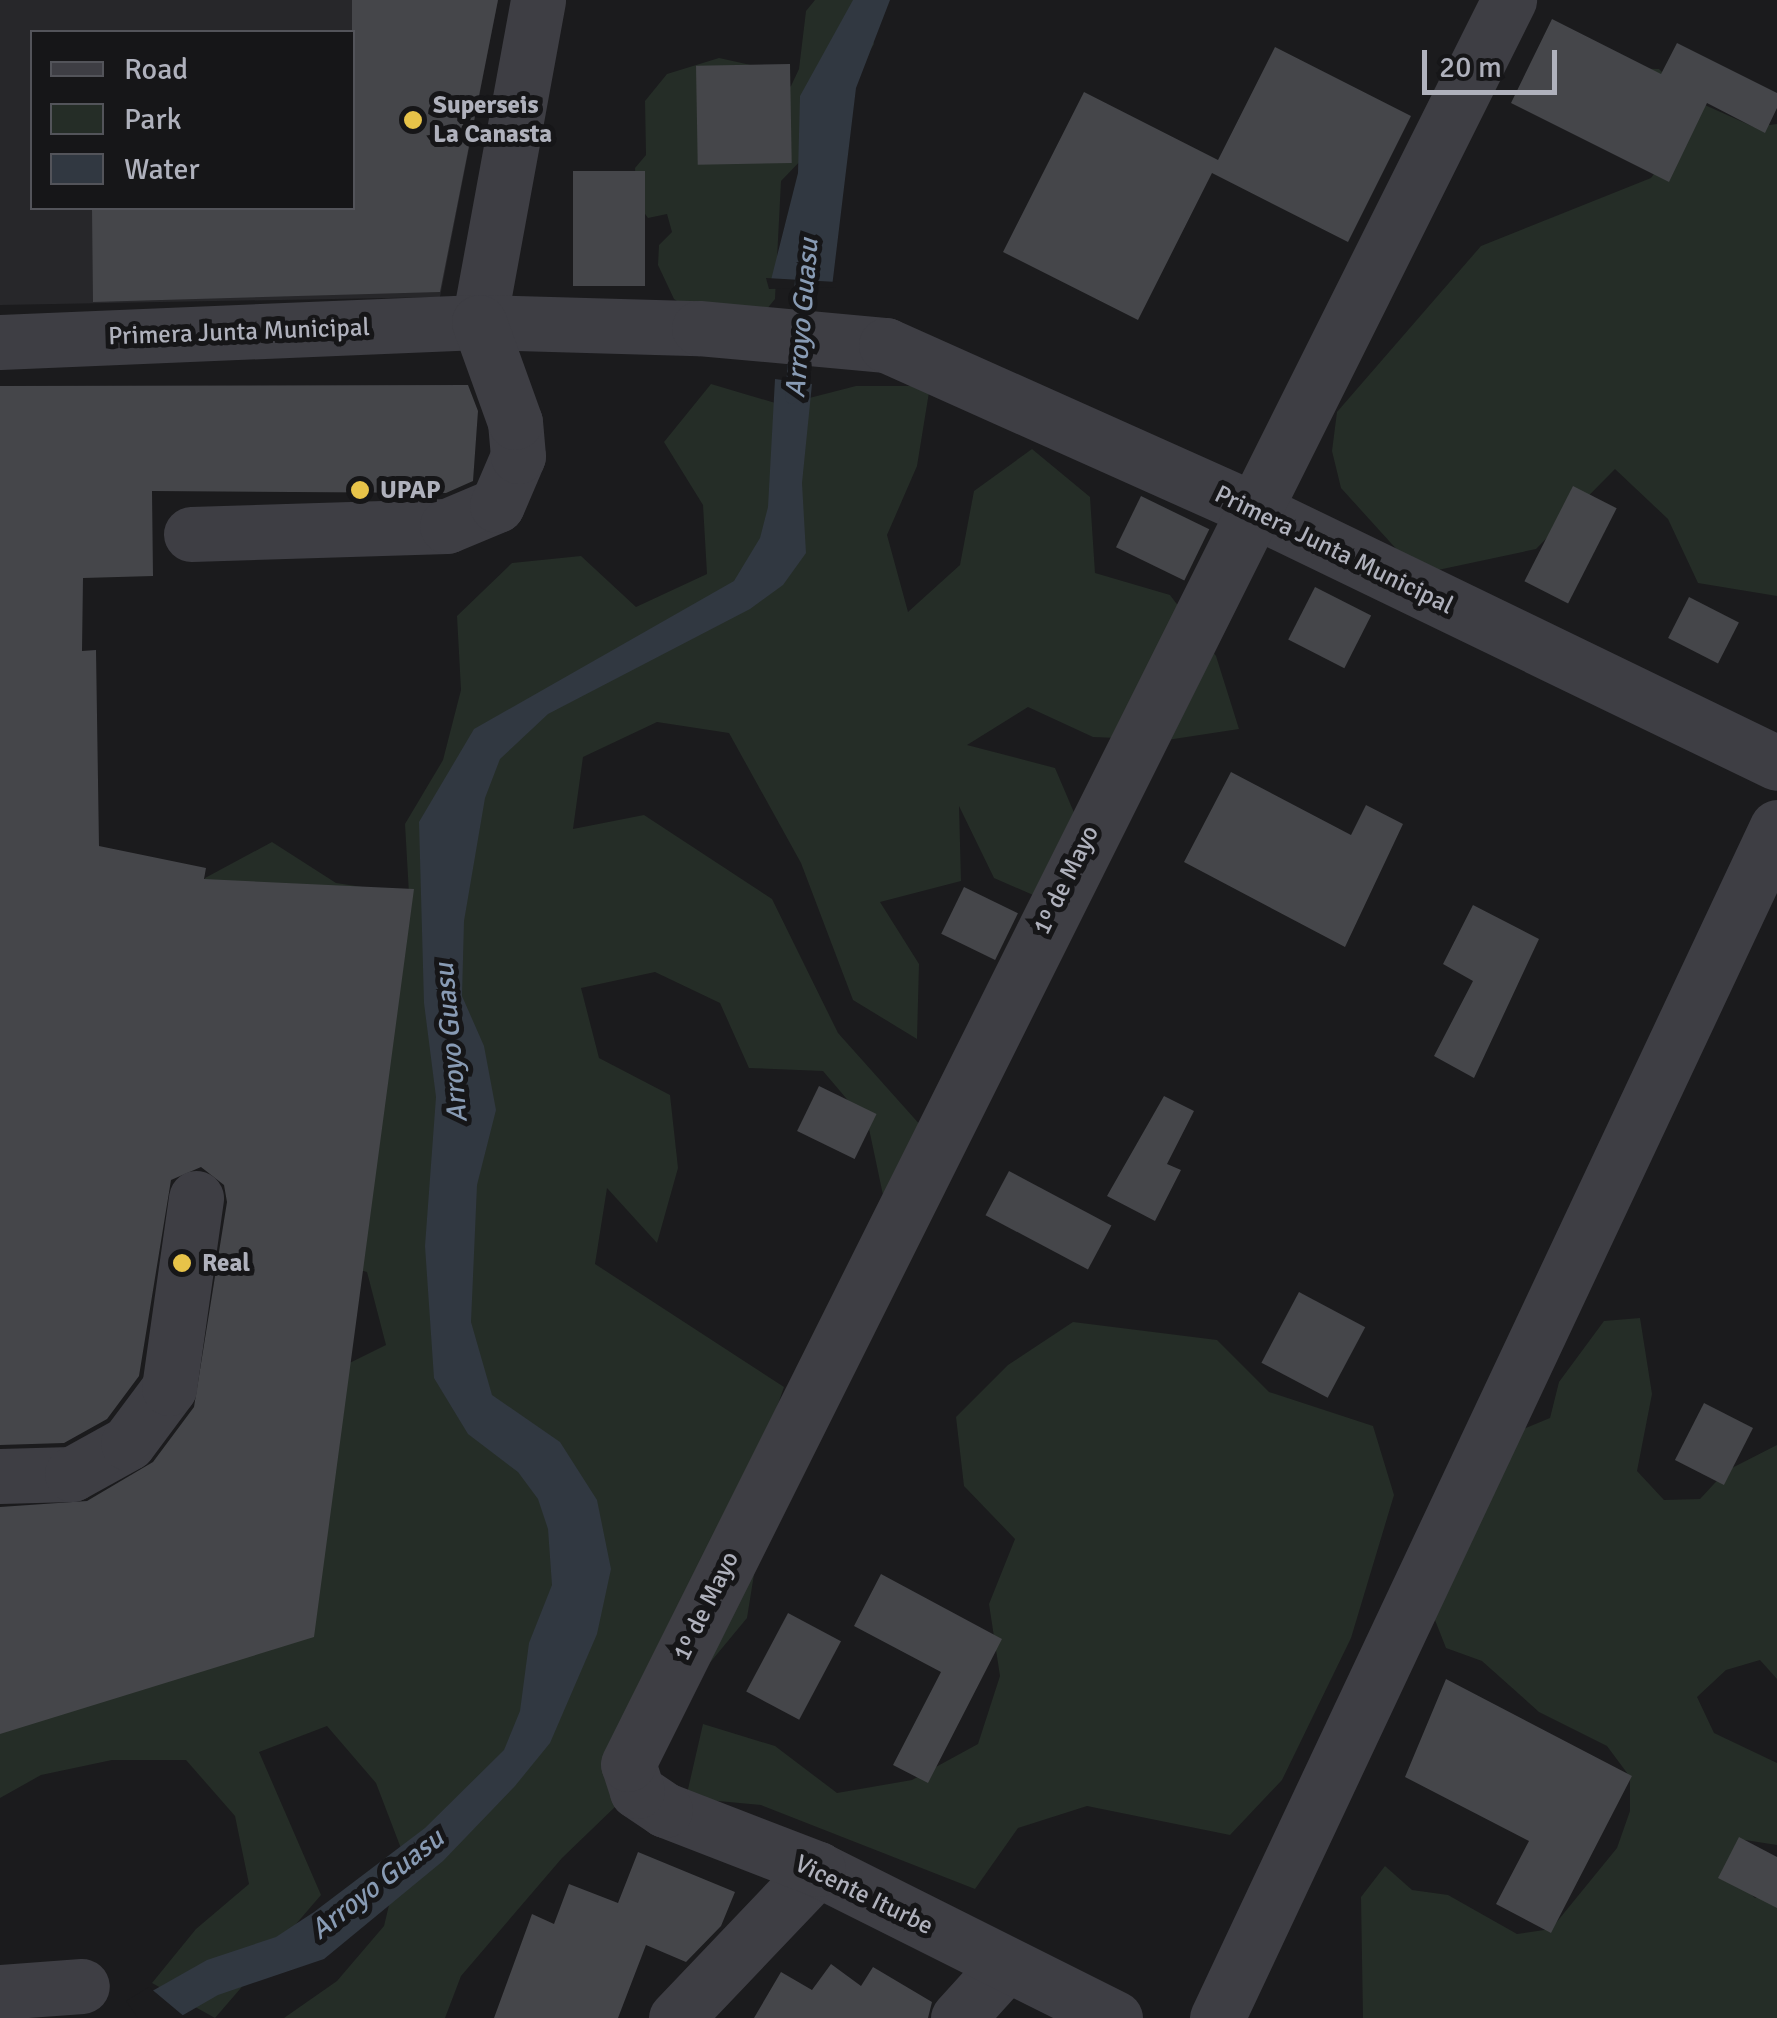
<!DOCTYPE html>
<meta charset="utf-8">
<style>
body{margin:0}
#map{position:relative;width:1777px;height:2018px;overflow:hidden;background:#1b1b1d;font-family:Signika,sans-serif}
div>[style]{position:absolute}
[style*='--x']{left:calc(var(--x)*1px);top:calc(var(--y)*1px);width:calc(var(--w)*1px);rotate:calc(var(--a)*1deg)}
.built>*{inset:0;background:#27272a}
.green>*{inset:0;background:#252d27}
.water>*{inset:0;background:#313841}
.pier>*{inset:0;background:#1b1b1d}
.stream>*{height:14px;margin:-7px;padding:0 7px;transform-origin:7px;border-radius:7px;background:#313841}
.building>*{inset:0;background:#45464a;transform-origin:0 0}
.minor>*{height:55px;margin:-27.5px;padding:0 27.5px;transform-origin:27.5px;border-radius:27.5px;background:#3e3e44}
.dots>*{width:28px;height:28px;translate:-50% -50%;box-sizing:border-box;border:5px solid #161618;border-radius:50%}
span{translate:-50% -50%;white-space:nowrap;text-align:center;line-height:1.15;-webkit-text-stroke:10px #161618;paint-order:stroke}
.poi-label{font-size:25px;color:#afb1bc;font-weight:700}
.left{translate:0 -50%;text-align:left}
.street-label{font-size:25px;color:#afb1bc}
.water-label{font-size:28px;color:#889bb4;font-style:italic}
.legend{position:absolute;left:30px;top:30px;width:325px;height:180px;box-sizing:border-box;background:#161618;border:2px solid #53545a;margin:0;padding:12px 18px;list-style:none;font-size:30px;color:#afb1bc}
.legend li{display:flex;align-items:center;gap:20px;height:50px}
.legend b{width:50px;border:2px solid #53545a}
.scale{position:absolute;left:1422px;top:50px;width:135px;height:45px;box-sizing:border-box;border:5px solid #afb1bc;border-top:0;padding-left:12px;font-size:30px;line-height:35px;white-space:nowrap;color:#afb1bc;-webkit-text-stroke:8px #161618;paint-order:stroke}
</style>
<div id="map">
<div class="built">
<i style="clip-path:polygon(evenodd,0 0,498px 0,440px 297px,0 305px,0 0,32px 32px,352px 32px,352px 208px,32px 208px,32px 32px)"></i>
</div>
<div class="green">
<i style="clip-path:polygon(815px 0,860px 0,874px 44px,809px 152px,781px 181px,775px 299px,762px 315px,690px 310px,674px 299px,658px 265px,659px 245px,672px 232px,667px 214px,648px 218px,637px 203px,635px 168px,646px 155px,645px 101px,667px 74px,719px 58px,755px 66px,776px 95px,791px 86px,799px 69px,806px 11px)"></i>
<i style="clip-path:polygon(1620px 68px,1659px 69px,1687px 97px,1754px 127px,1777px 124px,1777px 596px,1698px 583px,1668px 519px,1615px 469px,1536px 549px,1419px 574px,1341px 488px,1332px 451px,1337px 412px,1481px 246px,1651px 178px,1672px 150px)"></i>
<i style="clip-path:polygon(711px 384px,782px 405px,856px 386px,930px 386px,917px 466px,887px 535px,908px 612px,960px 565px,974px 491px,1032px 449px,1090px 497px,1095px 573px,1170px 595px,1216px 656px,1239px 729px,1167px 740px,1093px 737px,1028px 707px,967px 745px,1055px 768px,1084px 836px,1063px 908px,994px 878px,959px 806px,961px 881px,880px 902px,919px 964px,917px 1039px,853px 1000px,801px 863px,729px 733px,657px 722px,583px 757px,573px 829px,644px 815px,772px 899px,838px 1033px,939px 1146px,883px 1195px,868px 1124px,823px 1071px,749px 1068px,720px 1003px,655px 972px,581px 988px,599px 1058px,670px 1095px,678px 1168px,657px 1243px,607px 1188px,595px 1264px,784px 1387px,759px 1459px,760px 1537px,747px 1618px,650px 1735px,617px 1805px,562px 1858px,461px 1976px,445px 2018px,284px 2018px,337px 1981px,384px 1926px,402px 1851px,376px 1783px,327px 1726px,259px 1752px,321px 1895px,215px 2018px,152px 1983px,196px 1929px,249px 1884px,235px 1816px,186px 1760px,112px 1760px,41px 1775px,0 1798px,0 1570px,319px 1378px,386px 1345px,367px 1272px,296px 1252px,195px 951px,205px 878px,272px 842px,336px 883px,409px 894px,405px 824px,443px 760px,461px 690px,457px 616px,512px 563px,581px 556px,636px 607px,707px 574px,703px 505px,664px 442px)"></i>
<i style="clip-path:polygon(1640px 1318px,1652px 1394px,1637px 1471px,1664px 1500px,1700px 1499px,1726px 1471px,1777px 1445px,1777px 1679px,1760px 1660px,1726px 1670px,1697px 1697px,1714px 1733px,1777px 1763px,1777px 1845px,1745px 1840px,1727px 1872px,1755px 1898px,1777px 1891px,1777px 2018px,1363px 2018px,1361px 1897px,1385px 1866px,1412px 1890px,1448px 1895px,1517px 1934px,1551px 1929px,1617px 1848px,1630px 1811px,1630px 1777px,1607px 1746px,1539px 1712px,1482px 1661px,1446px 1648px,1433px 1615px,1516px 1432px,1550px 1418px,1559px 1382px,1604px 1321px)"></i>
<i style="clip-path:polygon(1073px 1322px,1217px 1340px,1269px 1392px,1373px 1426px,1394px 1495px,1351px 1638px,1282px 1780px,1230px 1835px,1087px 1806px,1018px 1828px,975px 1889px,761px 1805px,686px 1798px,703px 1724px,775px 1746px,837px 1793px,912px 1780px,978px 1744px,1000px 1676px,989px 1604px,1015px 1539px,964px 1486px,956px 1417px,1008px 1365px)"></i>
</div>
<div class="water">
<i style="clip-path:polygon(853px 0,890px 0,856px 88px,832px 287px,770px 284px,798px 173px,800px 96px)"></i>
<i style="clip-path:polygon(775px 379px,812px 384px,802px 483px,806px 553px,783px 585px,750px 609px,548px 714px,500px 759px,485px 798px,464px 921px,462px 996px,484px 1046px,496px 1110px,477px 1185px,471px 1322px,492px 1395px,560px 1442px,597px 1500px,611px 1569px,597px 1634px,550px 1743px,515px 1786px,443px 1861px,324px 1959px,218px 1995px,178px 2018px,131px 2003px,207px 1960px,276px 1937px,314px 1912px,425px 1828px,504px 1750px,520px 1711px,529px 1643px,552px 1585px,548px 1529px,538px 1499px,518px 1472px,468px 1434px,434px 1378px,425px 1246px,436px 1097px,424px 1003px,419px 822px,474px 729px,734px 581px,760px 538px,768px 507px)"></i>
</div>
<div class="pier">
<i style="clip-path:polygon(766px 278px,837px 282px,837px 287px,769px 289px)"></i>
<i style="clip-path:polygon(149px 1987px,186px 2018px,138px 2018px,126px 2001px)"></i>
</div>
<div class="stream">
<i style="--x:798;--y:327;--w:58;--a:-85.1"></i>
<i style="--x:792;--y:397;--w:48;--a:-85.2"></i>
</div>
<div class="building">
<i style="clip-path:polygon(352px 0,498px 0,440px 292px,93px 302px,92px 208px,352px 208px)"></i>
<i style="clip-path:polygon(1552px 19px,1661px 74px,1677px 43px,1777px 93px,1777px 108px,1765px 133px,1707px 103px,1669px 182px,1511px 103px)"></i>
<i style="clip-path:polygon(1275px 47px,1411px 116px,1348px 242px,1212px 173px,1138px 320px,1003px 252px,1084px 92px,1218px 160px)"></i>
<i style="left:790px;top:64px;width:99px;height:94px;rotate:89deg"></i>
<i style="left:645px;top:171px;width:115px;height:72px;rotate:90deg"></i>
<i style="clip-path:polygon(468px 385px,478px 411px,473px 481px,446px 493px,152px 491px,153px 576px,83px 578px,82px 651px,96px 650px,99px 846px,206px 868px,204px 879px,414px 889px,314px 1637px,0 1734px,0 1507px,87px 1501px,153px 1462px,194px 1407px,227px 1202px,224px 1185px,201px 1167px,171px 1180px,139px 1376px,107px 1419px,64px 1443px,0 1445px,0 386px)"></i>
<i style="left:1573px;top:486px;width:49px;height:107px;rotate:27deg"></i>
<i style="left:1141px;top:496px;width:76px;height:57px;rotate:26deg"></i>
<i style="left:1315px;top:587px;width:63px;height:59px;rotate:27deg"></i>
<i style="left:1689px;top:597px;width:56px;height:46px;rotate:27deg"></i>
<i style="clip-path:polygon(1231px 772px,1351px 835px,1366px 805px,1403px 824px,1345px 947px,1184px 862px)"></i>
<i style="left:964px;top:887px;width:60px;height:52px;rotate:26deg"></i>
<i style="clip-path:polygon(1473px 905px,1539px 939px,1474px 1078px,1434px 1056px,1473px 981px,1443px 964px)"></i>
<i style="left:819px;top:1086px;width:64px;height:50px;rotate:26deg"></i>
<i style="clip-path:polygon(1164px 1096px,1194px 1111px,1167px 1164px,1181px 1170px,1155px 1221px,1107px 1196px)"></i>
<i style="left:1009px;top:1171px;width:116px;height:50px;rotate:28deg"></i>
<i style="left:1299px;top:1292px;width:75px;height:80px;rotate:28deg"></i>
<i style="left:1704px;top:1403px;width:55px;height:64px;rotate:27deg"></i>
<i style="clip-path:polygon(881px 1574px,1002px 1639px,928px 1783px,893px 1765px,941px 1672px,854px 1626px)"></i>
<i style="left:788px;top:1613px;width:60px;height:89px;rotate:28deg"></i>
<i style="clip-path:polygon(1446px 1679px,1632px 1776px,1551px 1933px,1496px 1904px,1529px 1841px,1405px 1777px)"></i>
<i style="clip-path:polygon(1739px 1837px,1777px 1857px,1777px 1908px,1718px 1878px)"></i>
<i style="clip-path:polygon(638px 1852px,735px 1892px,721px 1926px,686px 1962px,646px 1945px,618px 2018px,494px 2018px,532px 1914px,554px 1924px,569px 1884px,618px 1903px)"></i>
<i style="clip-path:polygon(831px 1964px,861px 1986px,873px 1967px,932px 2002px,928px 2018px,754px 2018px,781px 1972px,812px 1990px)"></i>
</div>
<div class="minor">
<i style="--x:479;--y:322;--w:327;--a:-79.6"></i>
<i style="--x:0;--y:342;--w:479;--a:-2.4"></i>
<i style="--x:479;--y:322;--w:220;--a:1.6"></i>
<i style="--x:699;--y:328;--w:188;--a:5.2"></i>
<i style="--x:886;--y:345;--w:399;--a:24.1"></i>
<i style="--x:1250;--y:508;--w:585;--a:25.82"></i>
<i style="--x:191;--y:534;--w:256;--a:-1.8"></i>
<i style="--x:447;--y:526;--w:54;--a:-22.8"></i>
<i style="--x:497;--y:505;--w:53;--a:-66.8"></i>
<i style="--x:518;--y:456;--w:34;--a:-95"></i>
<i style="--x:515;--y:422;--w:106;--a:-109.8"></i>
<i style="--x:0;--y:1476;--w:72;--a:-1.6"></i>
<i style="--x:72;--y:1474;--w:64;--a:-29"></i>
<i style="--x:128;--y:1443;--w:69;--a:-53.3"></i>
<i style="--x:169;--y:1388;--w:192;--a:-81.9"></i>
<i style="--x:0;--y:1992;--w:82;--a:-4.2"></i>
<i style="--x:676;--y:2018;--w:206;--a:-46.4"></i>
<i style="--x:958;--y:2018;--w:70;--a:-47.9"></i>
<i style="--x:1115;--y:2018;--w:332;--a:-153.4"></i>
<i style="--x:818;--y:1869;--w:164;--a:-158.9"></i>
<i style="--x:665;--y:1810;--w:34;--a:-146"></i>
<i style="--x:637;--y:1791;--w:28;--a:-108"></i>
<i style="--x:628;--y:1764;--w:1972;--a:-63.46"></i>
<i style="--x:1217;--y:2018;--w:1316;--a:-64.82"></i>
</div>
<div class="dots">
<i style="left:413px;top:120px;background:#e7c349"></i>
<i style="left:360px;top:490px;background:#e7c349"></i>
<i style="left:182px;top:1263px;background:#e7c349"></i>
</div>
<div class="poi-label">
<span class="left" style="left:433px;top:120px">Superseis<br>La Canasta</span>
<span class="left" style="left:380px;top:490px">UPAP</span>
<span class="left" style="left:202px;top:1263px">Real</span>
</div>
<div class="street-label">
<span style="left:239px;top:332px;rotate:-2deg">Primera Junta Municipal</span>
<span style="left:1334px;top:550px;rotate:26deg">Primera Junta Municipal</span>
<span style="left:1066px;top:880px;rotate:-64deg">1º de Mayo</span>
<span style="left:706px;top:1606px;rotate:-64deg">1º de Mayo</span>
<span style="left:864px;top:1895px;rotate:26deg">Vicente Iturbe</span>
</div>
<div class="water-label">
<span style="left:802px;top:318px;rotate:-85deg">Arroyo Guasu</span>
<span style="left:451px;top:1043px;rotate:-95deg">Arroyo Guasu</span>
<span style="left:377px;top:1884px;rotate:-38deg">Arroyo Guasu</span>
</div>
<ul class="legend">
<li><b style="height:12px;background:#3e3e44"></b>Road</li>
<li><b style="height:28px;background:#252d27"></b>Park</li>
<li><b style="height:28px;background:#313841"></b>Water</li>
</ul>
<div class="scale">20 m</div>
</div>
